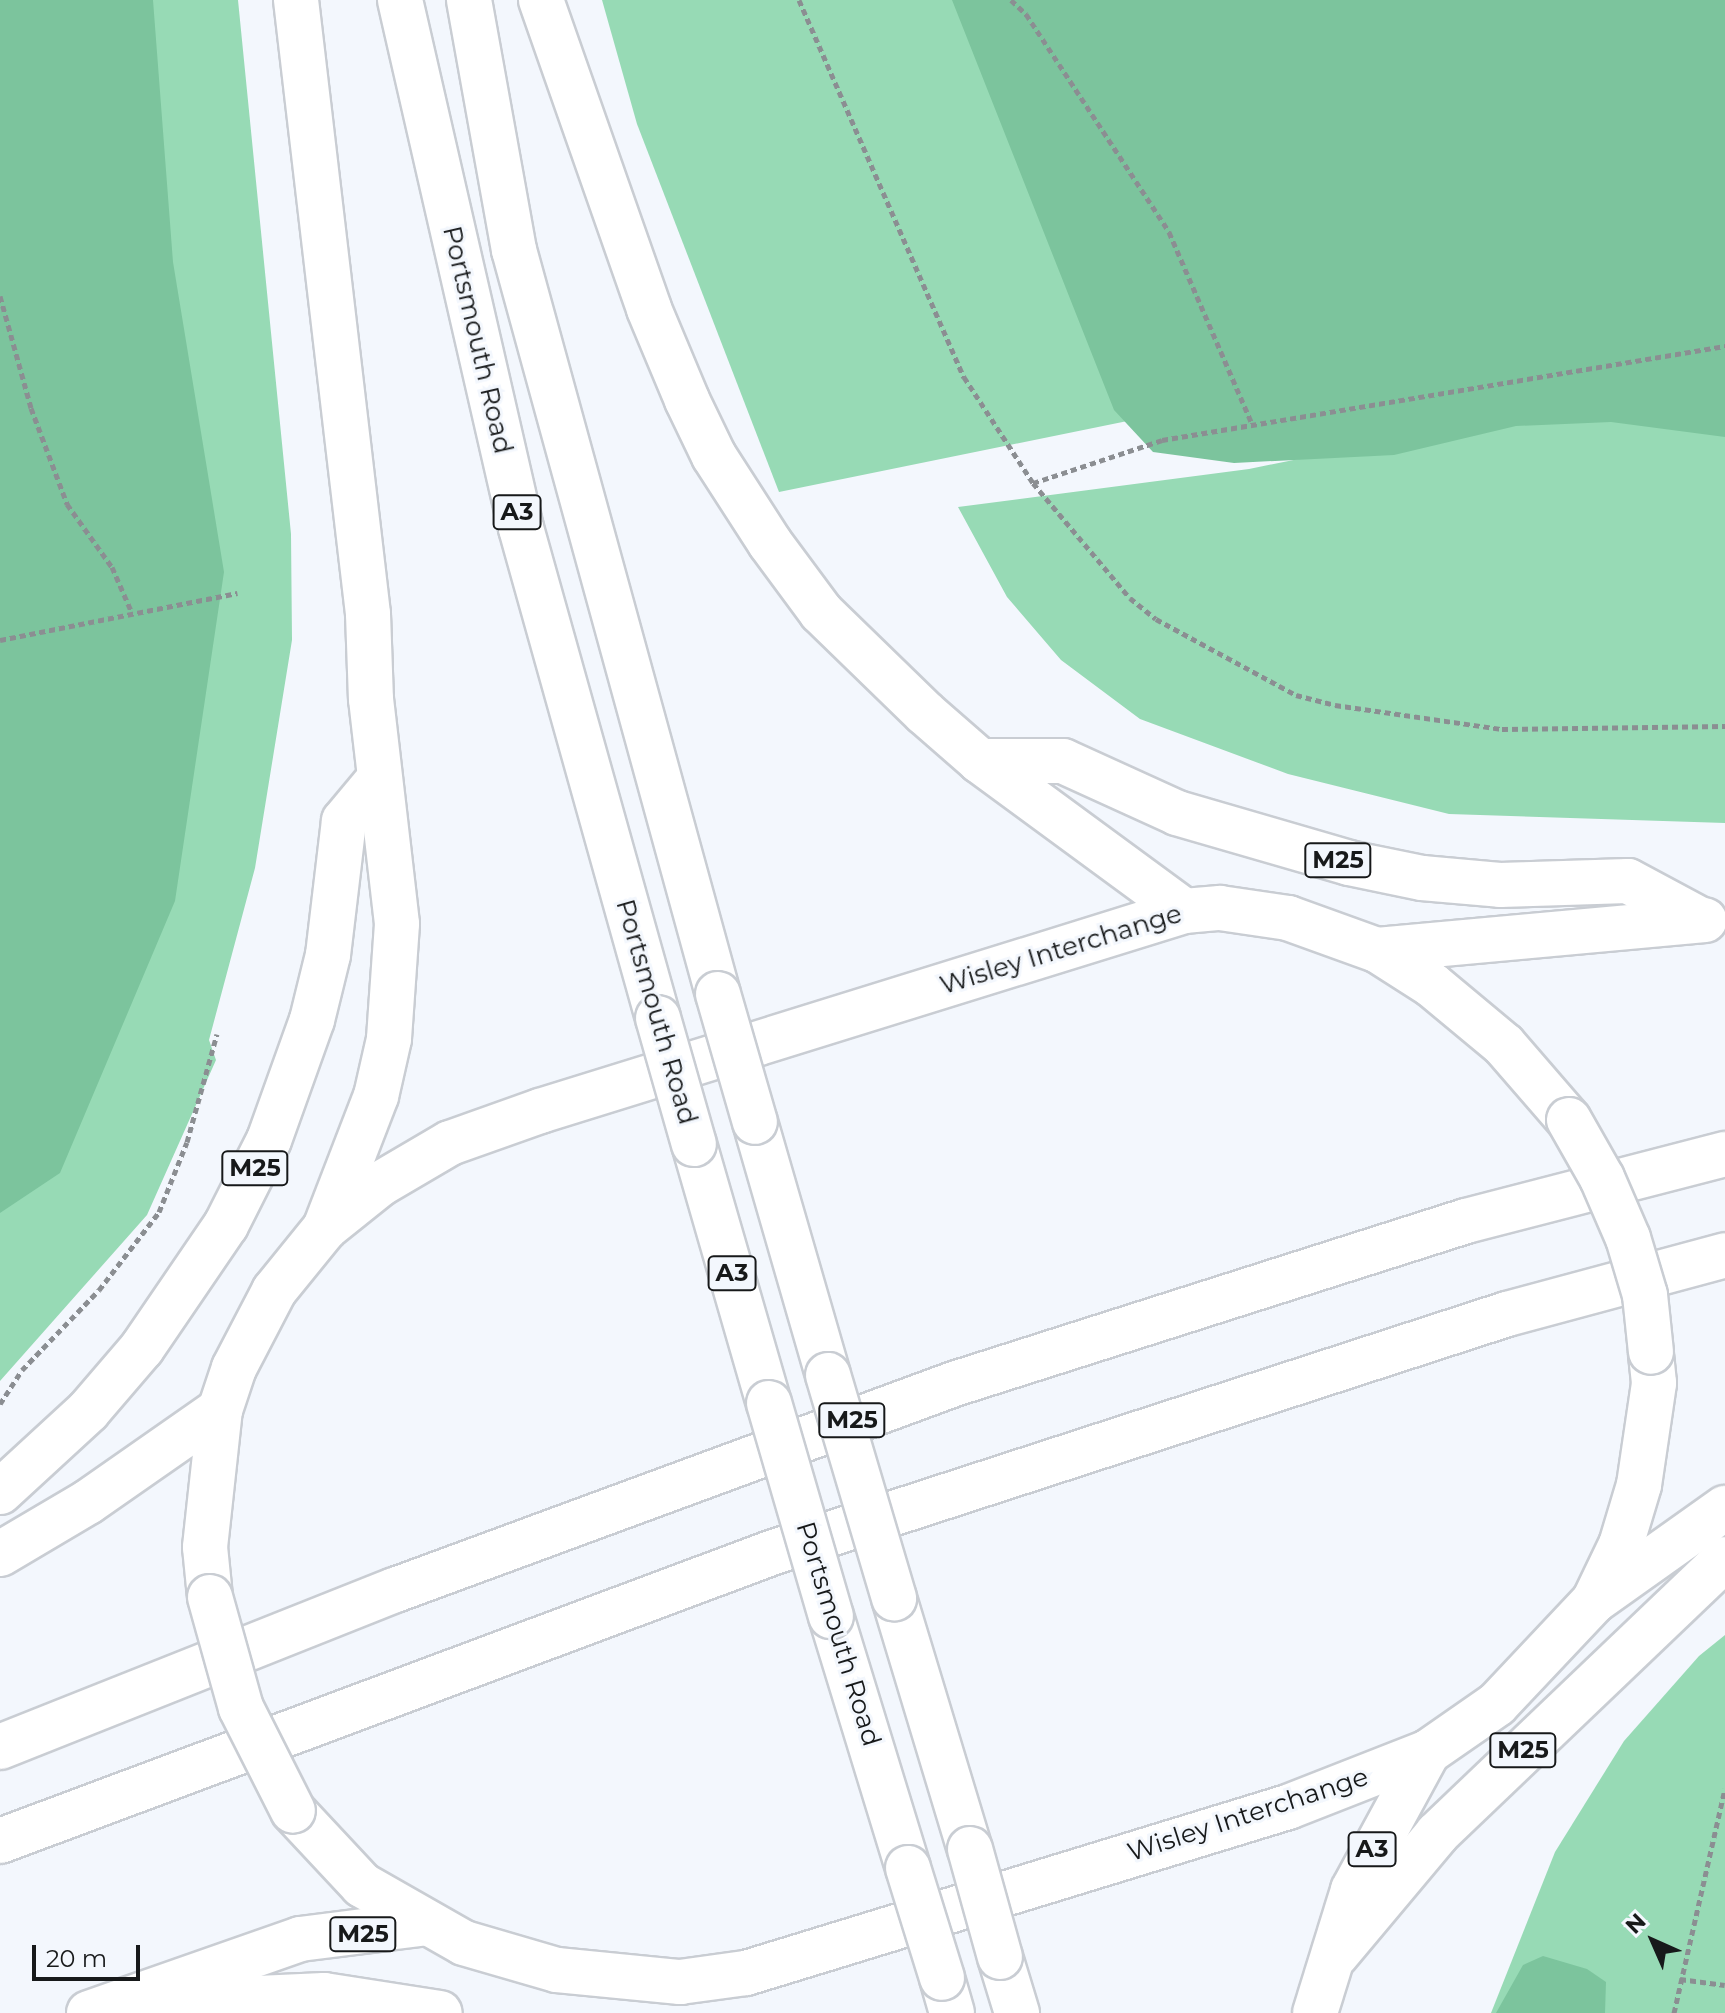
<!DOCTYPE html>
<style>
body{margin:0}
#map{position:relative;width:1725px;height:2013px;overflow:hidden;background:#f3f7fd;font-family:Montserrat,sans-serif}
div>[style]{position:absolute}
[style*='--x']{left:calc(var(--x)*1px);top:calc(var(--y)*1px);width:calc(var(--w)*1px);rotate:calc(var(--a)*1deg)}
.green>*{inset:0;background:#97dab5}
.forest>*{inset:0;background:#7cc49d}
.path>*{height:5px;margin-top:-2.5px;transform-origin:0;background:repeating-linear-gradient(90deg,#8b8e92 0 6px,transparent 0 10px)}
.roads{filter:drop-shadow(2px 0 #c9cdd3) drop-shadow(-2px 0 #c9cdd3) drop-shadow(0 2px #c9cdd3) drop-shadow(0 -2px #c9cdd3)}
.trunk>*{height:44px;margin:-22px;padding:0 22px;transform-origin:22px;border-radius:22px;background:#fff}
.motorway>*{height:44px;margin:-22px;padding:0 22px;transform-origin:22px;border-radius:22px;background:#fff}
.bridges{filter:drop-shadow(2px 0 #c9cdd3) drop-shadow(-2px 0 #c9cdd3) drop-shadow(0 2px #c9cdd3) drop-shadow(0 -2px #c9cdd3)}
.trunk-bridge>*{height:44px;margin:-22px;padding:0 22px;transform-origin:22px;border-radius:22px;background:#fff}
span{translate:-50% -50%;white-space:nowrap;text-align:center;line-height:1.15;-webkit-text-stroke:6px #f3f7fd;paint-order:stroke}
.shield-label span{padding:2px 6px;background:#f3f7fd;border:2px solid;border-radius:6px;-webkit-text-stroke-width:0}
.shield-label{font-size:24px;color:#17191a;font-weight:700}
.street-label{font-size:26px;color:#17191a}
.north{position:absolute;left:1613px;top:1901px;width:80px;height:80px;-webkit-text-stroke:6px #f3f7fd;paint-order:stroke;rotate:315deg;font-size:22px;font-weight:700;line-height:32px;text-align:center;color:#17191a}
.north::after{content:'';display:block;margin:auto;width:28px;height:36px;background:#17191a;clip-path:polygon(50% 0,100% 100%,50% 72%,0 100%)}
.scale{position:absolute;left:32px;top:1945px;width:108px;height:36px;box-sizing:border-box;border:4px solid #17191a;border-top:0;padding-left:10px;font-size:24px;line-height:28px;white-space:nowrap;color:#17191a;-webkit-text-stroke:6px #f3f7fd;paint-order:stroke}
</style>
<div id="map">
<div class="green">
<i style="clip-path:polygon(0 0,238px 0,291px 534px,292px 640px,255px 868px,209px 1040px,216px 1060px,147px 1215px,0 1381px)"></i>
<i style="clip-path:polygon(602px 0,1725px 0,1318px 382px,779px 492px,637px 124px)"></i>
<i style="clip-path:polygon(1725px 373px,1725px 823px,1449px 814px,1288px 774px,1140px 719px,1061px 660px,1007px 597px,958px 507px,1249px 469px)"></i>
<i style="clip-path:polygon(1725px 1635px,1725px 2013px,1491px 2013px,1555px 1852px,1624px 1741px,1699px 1656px)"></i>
</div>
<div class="forest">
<i style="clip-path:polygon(0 0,153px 0,173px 262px,224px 572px,175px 901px,60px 1173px,0 1213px)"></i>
<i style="clip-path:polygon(952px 0,1725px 0,1725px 437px,1611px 422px,1516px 426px,1394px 455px,1234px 463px,1153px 452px,1114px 410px)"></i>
<i style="clip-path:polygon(1543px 1956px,1587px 1969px,1606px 1982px,1605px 2013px,1496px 2013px,1523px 1965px)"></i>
</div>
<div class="path">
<i style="--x:799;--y:0;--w:412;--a:66.4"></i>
<i style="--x:964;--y:377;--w:126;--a:56.9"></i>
<i style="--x:1033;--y:483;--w:150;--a:49.9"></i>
<i style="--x:1130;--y:598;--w:33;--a:39"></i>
<i style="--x:1156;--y:619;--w:159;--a:28.5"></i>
<i style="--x:1296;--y:695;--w:40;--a:14.4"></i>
<i style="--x:1335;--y:705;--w:169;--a:8.2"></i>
<i style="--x:1502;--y:729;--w:223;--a:-0.8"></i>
<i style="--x:1011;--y:0;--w:21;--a:43"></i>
<i style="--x:1026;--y:14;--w:261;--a:56.7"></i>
<i style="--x:1169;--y:232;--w:209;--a:66.6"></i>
<i style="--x:0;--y:296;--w:116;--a:74.5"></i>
<i style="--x:31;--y:408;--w:103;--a:69.4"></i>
<i style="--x:67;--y:504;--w:77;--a:54.5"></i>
<i style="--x:112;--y:567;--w:50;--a:66.5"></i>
<i style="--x:1033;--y:483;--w:136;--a:-18.4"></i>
<i style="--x:1162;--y:440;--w:571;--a:-9.48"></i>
<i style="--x:0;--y:640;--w:242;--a:-11.2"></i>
<i style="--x:0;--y:1404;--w:40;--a:-57.1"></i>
<i style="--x:22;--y:1370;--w:111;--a:-46.1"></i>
<i style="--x:99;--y:1290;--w:98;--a:-52.4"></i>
<i style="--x:159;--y:1212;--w:75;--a:-68.2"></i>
<i style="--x:187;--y:1142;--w:112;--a:-74.5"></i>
<i style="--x:1680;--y:1979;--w:45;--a:7.6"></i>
<i style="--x:1674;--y:2013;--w:230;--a:-77.2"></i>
</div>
<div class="roads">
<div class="trunk">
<i style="--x:296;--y:0;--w:618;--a:83.31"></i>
<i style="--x:368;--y:614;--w:85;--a:88"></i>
<i style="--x:371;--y:699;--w:226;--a:83.4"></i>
<i style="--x:397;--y:924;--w:115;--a:94"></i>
<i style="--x:389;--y:1039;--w:58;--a:102.8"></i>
<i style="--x:376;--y:1096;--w:142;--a:111.1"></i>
<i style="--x:400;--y:0;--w:542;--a:77.09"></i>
<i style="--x:521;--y:528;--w:509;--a:74.38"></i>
<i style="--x:469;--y:0;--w:254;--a:79.8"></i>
<i style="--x:514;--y:250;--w:771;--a:74.67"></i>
<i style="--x:541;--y:0;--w:327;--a:70.7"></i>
<i style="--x:649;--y:309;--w:99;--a:67.3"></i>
<i style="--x:687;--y:400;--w:62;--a:64.3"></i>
<i style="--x:714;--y:456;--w:103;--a:57.2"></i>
<i style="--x:770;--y:543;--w:86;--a:53.5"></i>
<i style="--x:821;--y:612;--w:145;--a:44.2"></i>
<i style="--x:925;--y:713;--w:73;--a:41.1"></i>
<i style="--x:980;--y:761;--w:253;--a:36.3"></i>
<i style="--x:755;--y:1122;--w:263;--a:73.9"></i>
<i style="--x:694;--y:1144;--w:270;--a:73.9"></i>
<i style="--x:210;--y:1597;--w:50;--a:-95.7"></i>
<i style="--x:205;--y:1547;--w:138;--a:-83.8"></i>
<i style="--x:220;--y:1410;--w:44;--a:-71.6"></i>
<i style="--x:234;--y:1368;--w:87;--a:-62.5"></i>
<i style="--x:274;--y:1291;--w:81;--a:-51"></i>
<i style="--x:325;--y:1228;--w:70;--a:-38.7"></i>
<i style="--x:380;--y:1184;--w:81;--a:-30.4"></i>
<i style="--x:450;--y:1143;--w:96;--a:-19.6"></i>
<i style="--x:540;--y:1111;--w:674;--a:-17.25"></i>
<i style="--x:1184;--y:911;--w:36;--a:-5"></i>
<i style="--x:1220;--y:908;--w:69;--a:8.4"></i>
<i style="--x:1288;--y:918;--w:95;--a:19.8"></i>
<i style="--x:1377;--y:950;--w:65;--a:32.5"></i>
<i style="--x:1432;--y:985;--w:94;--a:39.8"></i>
<i style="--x:1504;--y:1045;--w:99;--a:49.1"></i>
<i style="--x:894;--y:1598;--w:262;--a:73.2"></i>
<i style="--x:831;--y:1616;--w:264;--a:73"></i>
<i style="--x:293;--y:1811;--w:101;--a:47"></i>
<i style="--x:362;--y:1885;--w:117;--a:29.6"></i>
<i style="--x:464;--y:1943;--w:97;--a:16.2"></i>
<i style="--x:557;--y:1970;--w:124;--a:5.6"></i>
<i style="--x:680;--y:1982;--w:67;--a:-7.8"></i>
<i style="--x:746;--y:1973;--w:567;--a:-17.03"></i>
<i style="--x:1288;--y:1807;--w:150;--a:-21.4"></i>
<i style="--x:1428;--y:1752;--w:84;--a:-34.8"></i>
<i style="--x:1497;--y:1704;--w:141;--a:-46.7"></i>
<i style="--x:1594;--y:1601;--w:62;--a:-64.3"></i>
<i style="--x:1621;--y:1545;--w:63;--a:-73.3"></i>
<i style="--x:1639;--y:1485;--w:103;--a:-81.6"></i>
<i style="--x:1654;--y:1383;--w:31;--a:-96"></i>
<i style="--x:1000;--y:1957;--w:59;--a:73.1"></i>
<i style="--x:942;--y:1978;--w:36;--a:74"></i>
<i style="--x:1315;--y:2013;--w:129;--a:-72.8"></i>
<i style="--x:1353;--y:1890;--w:157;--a:-61.5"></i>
</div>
<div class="motorway">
<i style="--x:980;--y:761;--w:83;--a:0"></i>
<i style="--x:1063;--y:761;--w:125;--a:24.5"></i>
<i style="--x:1177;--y:813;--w:179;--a:16.2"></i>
<i style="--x:1349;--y:863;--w:75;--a:11.6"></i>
<i style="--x:1422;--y:878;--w:78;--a:5.1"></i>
<i style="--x:1500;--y:885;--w:128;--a:-1.8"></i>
<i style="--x:1628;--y:881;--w:83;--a:28.1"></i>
<i style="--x:1377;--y:950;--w:329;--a:-5.2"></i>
<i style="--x:0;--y:1492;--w:120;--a:-42.6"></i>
<i style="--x:88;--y:1411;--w:83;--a:-49.4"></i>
<i style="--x:142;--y:1348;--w:149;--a:-55.7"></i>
<i style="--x:226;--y:1225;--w:95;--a:-63.2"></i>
<i style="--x:269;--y:1140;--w:127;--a:-70.3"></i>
<i style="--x:312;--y:1020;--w:67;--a:-76.2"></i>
<i style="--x:328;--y:955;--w:135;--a:-83.2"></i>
<i style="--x:344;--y:821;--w:55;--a:-50.2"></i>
<i style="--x:0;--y:1554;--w:102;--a:-30.6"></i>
<i style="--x:88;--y:1502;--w:161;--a:-34.9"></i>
<i style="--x:1594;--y:1601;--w:161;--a:-35.4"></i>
<i style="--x:0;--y:1747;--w:425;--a:-21.7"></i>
<i style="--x:395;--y:1590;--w:596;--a:-20.23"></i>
<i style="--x:954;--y:1384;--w:537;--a:-17.66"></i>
<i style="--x:1466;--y:1221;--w:268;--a:-14.5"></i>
<i style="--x:0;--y:1841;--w:823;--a:-20.48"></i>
<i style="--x:771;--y:1553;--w:774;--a:-17.99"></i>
<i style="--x:1507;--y:1314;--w:226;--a:-15.1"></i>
<i style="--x:1336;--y:1955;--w:158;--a:-50.1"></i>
<i style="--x:1437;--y:1834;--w:398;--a:-43.7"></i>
<i style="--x:133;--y:1999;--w:68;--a:7.7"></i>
<i style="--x:200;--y:2008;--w:37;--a:-14"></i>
<i style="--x:236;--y:1999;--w:88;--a:-2.6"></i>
<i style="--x:324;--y:1995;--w:117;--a:8.8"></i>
<i style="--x:89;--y:2013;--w:224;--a:-19.3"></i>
<i style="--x:300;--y:1939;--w:127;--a:-7.2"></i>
</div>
</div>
<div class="bridges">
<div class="trunk-bridge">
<i style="--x:718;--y:994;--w:133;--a:73.9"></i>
<i style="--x:658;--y:1018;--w:131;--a:74.1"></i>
<i style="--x:1569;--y:1120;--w:67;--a:60.4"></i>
<i style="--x:1602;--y:1178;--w:65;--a:66.6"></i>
<i style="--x:1628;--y:1238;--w:59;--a:73.4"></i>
<i style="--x:1645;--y:1295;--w:57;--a:84"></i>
<i style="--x:828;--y:1375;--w:233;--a:73.5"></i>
<i style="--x:769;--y:1403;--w:222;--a:73.8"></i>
<i style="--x:210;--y:1597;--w:115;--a:74.4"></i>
<i style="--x:241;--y:1708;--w:115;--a:63.2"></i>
<i style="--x:970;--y:1849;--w:112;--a:74.5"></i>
<i style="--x:908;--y:1868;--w:115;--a:72.8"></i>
</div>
</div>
<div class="shield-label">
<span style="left:517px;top:512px">A3</span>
<span style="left:1338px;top:860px">M25</span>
<span style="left:255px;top:1168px">M25</span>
<span style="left:732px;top:1273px">A3</span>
<span style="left:852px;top:1420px">M25</span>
<span style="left:1523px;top:1750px">M25</span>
<span style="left:1372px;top:1849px">A3</span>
<span style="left:363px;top:1934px">M25</span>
</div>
<div class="street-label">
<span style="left:477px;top:340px;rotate:77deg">Portsmouth Road</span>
<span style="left:1061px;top:950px;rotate:-17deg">Wisley Interchange</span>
<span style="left:656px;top:1012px;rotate:74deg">Portsmouth Road</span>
<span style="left:838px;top:1634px;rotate:73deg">Portsmouth Road</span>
<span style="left:1248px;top:1815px;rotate:-18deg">Wisley Interchange</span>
</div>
<div class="north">N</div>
<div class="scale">20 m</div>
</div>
